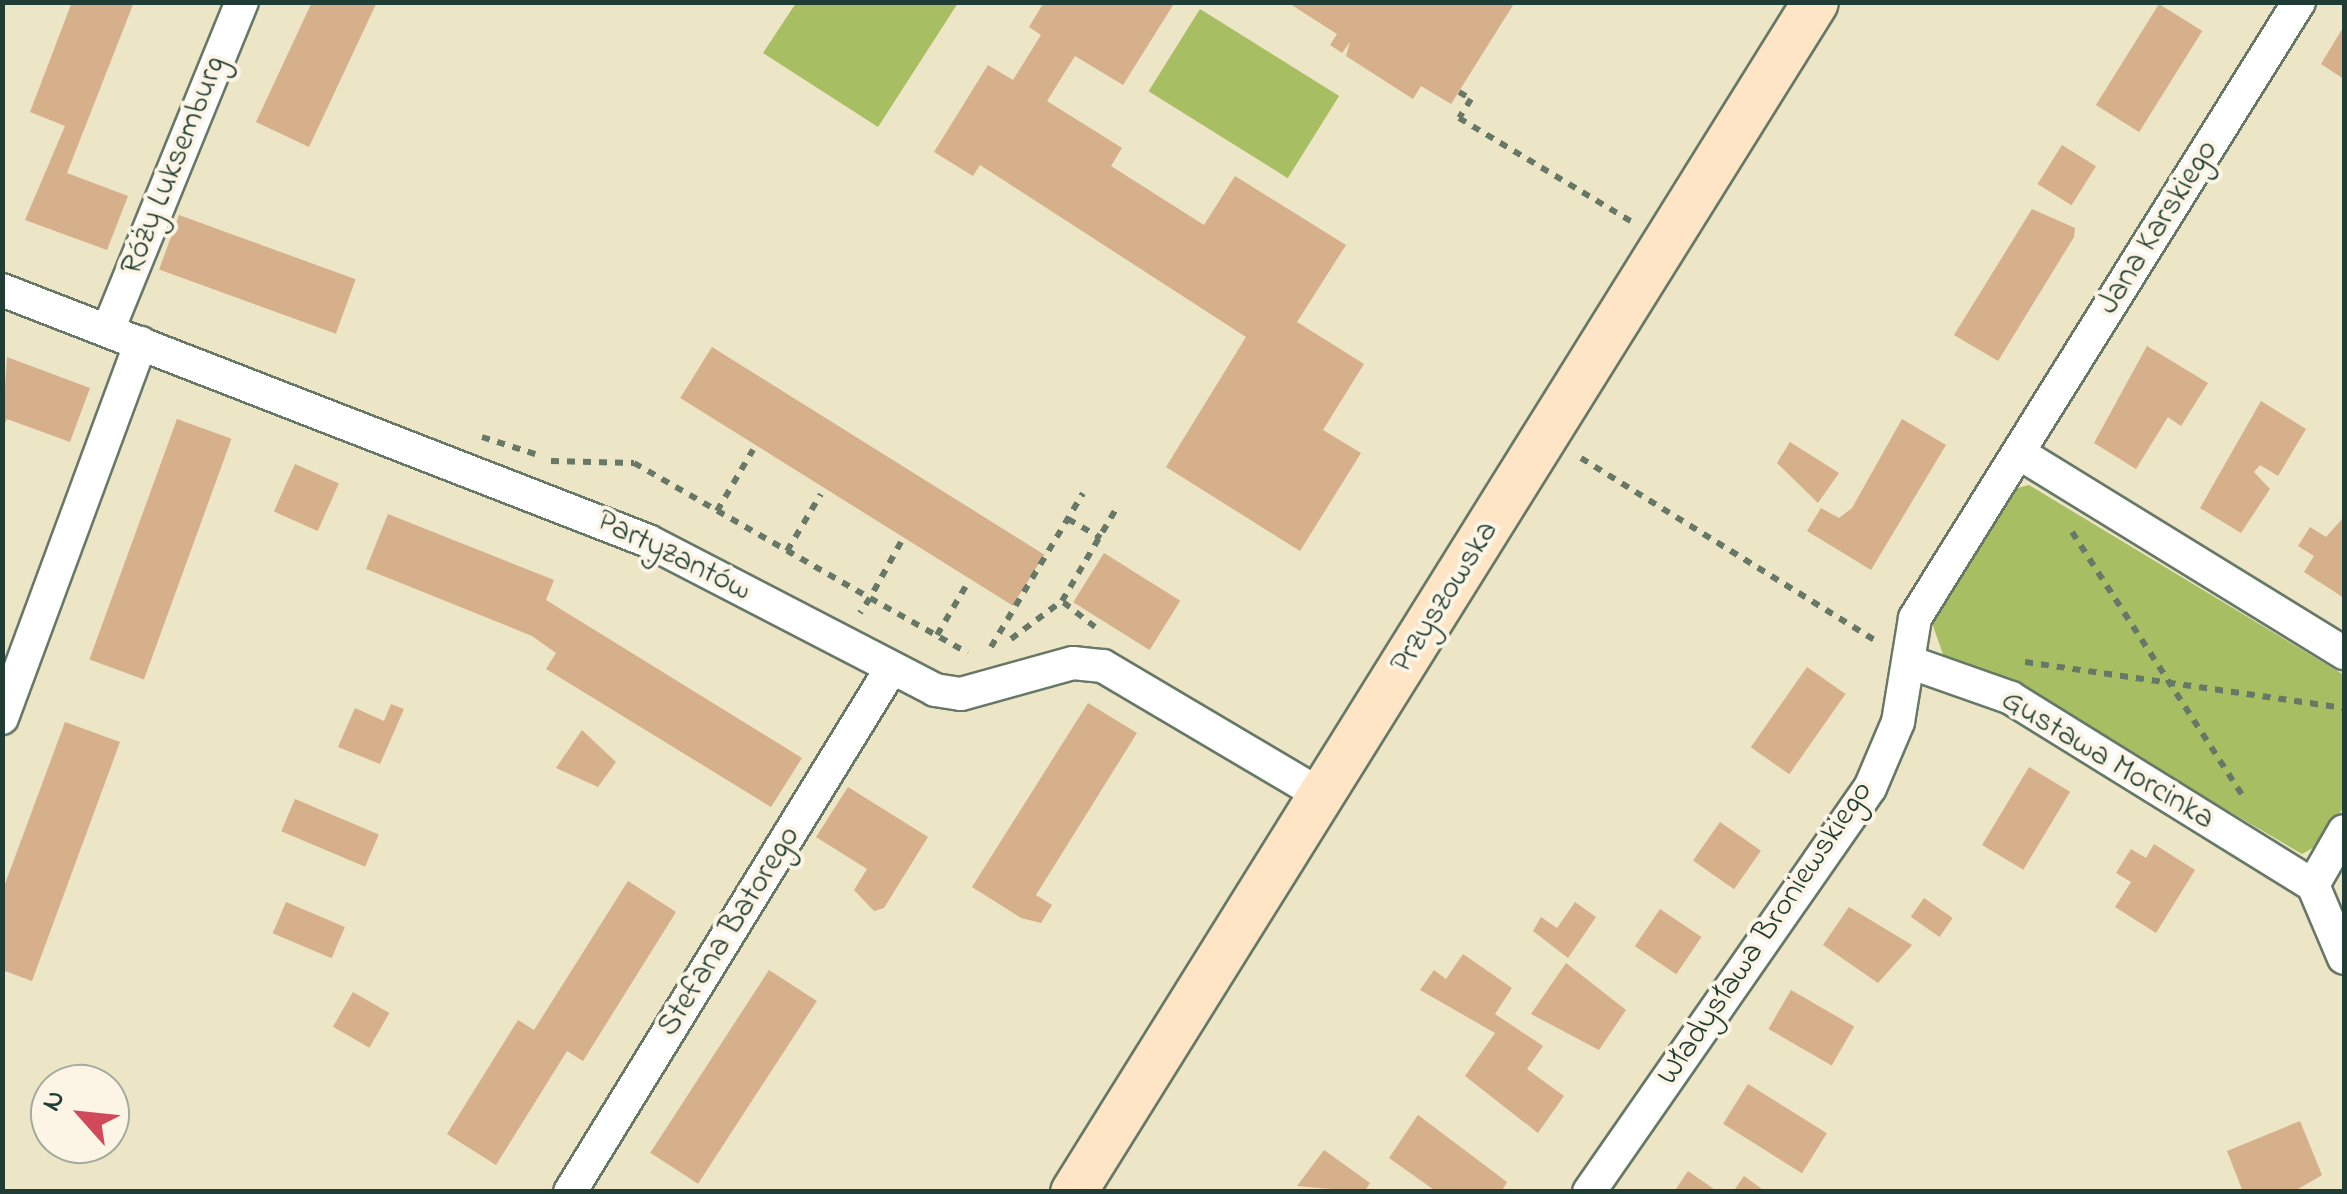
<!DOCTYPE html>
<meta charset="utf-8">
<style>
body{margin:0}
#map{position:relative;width:2347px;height:1194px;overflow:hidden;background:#ece5c6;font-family:"Indie Flower",sans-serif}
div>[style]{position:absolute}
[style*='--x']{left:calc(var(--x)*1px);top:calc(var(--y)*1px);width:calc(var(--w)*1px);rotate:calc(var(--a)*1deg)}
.green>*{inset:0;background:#a8be63;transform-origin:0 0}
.building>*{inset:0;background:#d6b08b;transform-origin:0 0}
.path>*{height:6px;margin-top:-3px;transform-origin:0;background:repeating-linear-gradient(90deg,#677867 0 8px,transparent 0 16px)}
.roads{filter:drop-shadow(2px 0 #677867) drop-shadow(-2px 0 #677867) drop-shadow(0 2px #677867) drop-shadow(0 -2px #677867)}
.street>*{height:32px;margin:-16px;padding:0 16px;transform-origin:16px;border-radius:16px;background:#fff}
.secondary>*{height:45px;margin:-22.5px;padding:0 22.5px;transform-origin:22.5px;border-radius:22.5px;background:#fde5c5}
span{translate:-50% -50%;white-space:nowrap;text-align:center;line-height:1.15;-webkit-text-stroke:8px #fcf5e5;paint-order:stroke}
.street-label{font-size:32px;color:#1f3d34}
.frame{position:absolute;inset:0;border:5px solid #1f3d34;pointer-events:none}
.north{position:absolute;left:30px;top:1064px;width:100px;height:100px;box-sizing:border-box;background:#fcf5e5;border:2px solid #a4ab9e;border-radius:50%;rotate:297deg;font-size:28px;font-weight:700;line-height:40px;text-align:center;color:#1f3d34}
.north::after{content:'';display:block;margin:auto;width:35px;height:45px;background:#d1495b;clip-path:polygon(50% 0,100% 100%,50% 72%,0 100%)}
</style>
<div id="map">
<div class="green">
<i style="clip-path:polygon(796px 3px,796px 2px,958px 3px,878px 127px,763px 53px)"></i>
<i style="left:1200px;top:9px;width:164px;height:97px;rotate:32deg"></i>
<i style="clip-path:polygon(2029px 485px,2344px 675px,2344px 806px,2324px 842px,2302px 854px,1998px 676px,1946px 663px,1932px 623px,2005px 491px)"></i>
</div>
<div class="building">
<i style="clip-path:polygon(72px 2px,134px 2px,67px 173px,128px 196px,107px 250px,25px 220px,65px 126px,30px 112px)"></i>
<i style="clip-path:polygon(312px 2px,377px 2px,309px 147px,256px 122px)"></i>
<i style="clip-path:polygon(1044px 2px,1175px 2px,1123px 85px,1075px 56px,1047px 101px,1122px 148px,1111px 166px,1204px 225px,1235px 176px,1346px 245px,1297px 322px,1364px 364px,1323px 430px,1361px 453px,1300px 551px,1166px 467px,1246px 337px,980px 165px,973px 176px,934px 152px,988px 65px,1013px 80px,1041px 35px,1029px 27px)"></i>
<i style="clip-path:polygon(1287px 2px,1515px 2px,1451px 104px,1421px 86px,1413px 99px,1346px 56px,1350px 42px,1342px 53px,1330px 45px,1337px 34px)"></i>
<i style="left:2159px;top:4px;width:51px;height:119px;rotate:32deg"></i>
<i style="clip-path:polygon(2344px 26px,2344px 79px,2321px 64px)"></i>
<i style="left:2062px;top:145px;width:40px;height:46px;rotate:32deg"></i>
<i style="clip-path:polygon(2032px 209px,2075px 228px,2074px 237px,1998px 361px,1954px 335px)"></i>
<i style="left:179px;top:215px;width:188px;height:58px;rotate:20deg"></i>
<i style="clip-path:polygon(2147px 346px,2208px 383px,2181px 426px,2168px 417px,2136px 469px,2094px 443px)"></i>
<i style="left:712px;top:347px;width:392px;height:60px;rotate:32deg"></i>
<i style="clip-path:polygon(7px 357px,90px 388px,70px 442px,7px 419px,2px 430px)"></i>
<i style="clip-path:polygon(2261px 401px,2306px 429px,2278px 476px,2260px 465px,2254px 472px,2270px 489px,2241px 533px,2200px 508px)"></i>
<i style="left:177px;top:419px;width:58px;height:256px;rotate:20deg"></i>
<i style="clip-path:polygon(1902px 419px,1946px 445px,1871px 570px,1807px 531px,1821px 508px,1839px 518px,1852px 508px)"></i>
<i style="clip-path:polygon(1790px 442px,1839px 473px,1818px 503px,1777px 463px)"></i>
<i style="left:295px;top:464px;width:48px;height:52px;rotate:24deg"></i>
<i style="clip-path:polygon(388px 514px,554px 580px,546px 600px,802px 758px,771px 807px,546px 669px,556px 653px,532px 636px,366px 569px)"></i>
<i style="clip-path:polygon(2344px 517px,2344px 598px,2304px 572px,2314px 556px,2298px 546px,2310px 527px,2326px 537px)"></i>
<i style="left:1104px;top:553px;width:90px;height:58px;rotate:32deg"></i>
<i style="left:1807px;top:667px;width:47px;height:98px;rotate:35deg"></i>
<i style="clip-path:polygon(1088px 703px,1137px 733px,1036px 895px,1052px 905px,1041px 923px,1021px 918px,972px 887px)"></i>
<i style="clip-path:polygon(391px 704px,404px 709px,380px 764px,338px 747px,355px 708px,384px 721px)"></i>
<i style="clip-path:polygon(65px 722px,120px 742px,32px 981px,2px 970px,2px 892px)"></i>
<i style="clip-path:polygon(582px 730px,616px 762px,598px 787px,556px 768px)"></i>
<i style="left:2029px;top:767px;width:48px;height:91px;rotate:31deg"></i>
<i style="clip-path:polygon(848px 787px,928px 837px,884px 908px,874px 911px,854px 890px,867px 869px,816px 837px)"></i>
<i style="left:295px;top:799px;width:91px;height:35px;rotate:23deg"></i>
<i style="left:1720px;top:822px;width:50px;height:47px;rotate:35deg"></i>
<i style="clip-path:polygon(2154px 844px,2195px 870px,2156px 933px,2115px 907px,2131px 882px,2116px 873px,2131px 849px,2146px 858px)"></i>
<i style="clip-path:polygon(628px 881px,676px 912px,583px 1061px,567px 1051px,496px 1165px,447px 1134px,518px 1020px,534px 1030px)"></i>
<i style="left:1924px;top:898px;width:35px;height:23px;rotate:35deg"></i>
<i style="left:286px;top:902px;width:64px;height:34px;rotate:23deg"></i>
<i style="clip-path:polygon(1575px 902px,1596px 917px,1568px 958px,1533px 931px,1541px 917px,1557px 928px)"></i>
<i style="clip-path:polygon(1849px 907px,1912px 945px,1878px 983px,1823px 945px)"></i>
<i style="left:1660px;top:909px;width:50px;height:45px;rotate:34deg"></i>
<i style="clip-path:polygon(1463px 954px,1512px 988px,1495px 1014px,1543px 1046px,1527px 1069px,1564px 1096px,1538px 1133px,1465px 1076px,1495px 1033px,1420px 990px,1434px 970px,1446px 979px)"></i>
<i style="clip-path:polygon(1566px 963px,1626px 1010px,1599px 1050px,1531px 1014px)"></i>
<i style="left:769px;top:970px;width:57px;height:218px;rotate:33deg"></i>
<i style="left:1791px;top:990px;width:73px;height:45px;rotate:30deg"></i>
<i style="left:353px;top:992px;width:42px;height:40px;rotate:30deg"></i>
<i style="left:1748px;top:1084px;width:93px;height:47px;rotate:32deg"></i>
<i style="clip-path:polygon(1418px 1115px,1507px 1182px,1501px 1192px,1437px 1192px,1389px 1158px)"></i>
<i style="clip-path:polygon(2300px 1121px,2322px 1175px,2293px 1192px,2243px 1192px,2227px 1151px)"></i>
<i style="clip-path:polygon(1324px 1150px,1370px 1183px,1364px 1192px,1297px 1186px)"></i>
<i style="clip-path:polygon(1688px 1171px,1718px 1192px,1674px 1192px)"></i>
<i style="clip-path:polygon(1744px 1176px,1766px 1192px,1733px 1192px)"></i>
</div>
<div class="path">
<i style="--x:1459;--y:92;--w:14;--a:30"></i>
<i style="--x:1471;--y:99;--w:22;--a:122"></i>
<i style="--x:1459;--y:118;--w:202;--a:31"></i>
<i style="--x:482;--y:437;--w:56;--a:17.8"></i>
<i style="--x:1581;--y:458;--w:347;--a:31.8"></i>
<i style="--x:551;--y:461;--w:83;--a:1.4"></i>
<i style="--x:634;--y:463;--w:272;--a:29.8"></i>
<i style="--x:870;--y:598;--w:18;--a:124"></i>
<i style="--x:717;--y:511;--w:71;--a:-59.5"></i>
<i style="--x:1068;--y:519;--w:38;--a:30"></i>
<i style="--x:2072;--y:532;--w:317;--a:57.1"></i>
<i style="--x:901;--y:542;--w:64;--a:119"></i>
<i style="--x:870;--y:598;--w:112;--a:29.3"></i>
<i style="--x:787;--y:551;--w:66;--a:-59.2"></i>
<i style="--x:1095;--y:627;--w:42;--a:-141.8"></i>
<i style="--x:1062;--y:601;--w:107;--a:-59.6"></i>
<i style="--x:937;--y:635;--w:59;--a:-59.5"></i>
<i style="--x:1011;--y:639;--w:64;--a:-36.7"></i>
<i style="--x:991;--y:647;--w:179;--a:-59.1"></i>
<i style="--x:2025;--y:662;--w:322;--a:8.2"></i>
</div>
<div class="roads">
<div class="street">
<i style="--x:2;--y:290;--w:693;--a:21.23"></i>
<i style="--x:648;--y:541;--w:323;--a:27.4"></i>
<i style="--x:935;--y:690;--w:26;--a:9"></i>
<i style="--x:961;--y:694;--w:116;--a:-15.5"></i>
<i style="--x:1073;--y:663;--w:30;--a:6"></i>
<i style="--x:1103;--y:666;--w:256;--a:30.6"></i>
<i style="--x:108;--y:330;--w:354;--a:-67.8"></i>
<i style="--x:2019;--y:453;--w:382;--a:31.6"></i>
<i style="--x:1909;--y:662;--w:108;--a:19.4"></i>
<i style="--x:2011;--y:698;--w:355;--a:31.8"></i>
<i style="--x:2;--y:718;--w:400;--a:-69.7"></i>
<i style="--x:2313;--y:885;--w:79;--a:67"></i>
<i style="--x:2313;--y:885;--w:62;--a:-60.1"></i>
<i style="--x:570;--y:1192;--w:610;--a:-58.47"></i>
<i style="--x:1589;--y:1192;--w:492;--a:-55.2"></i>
<i style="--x:1870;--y:788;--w:72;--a:-67"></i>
<i style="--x:1898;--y:722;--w:105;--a:-80.7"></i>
<i style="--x:1915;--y:618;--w:726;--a:-58.06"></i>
</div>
<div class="secondary">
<i style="--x:1073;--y:1192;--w:1402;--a:-58.06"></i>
</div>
</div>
<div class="street-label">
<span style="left:175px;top:166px;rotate:-68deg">Róży Luksemburg</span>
<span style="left:2159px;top:228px;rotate:-58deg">Jana Karskiego</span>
<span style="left:673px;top:557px;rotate:26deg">Partyzantów</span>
<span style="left:1446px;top:598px;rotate:-58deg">Przyszowska</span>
<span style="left:2107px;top:761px;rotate:31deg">Gustawa Morcinka</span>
<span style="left:730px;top:932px;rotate:-58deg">Stefana Batorego</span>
<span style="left:1766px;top:934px;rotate:-56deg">Władysława Broniewskiego</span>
</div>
<div class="frame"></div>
<div class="north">N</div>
</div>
